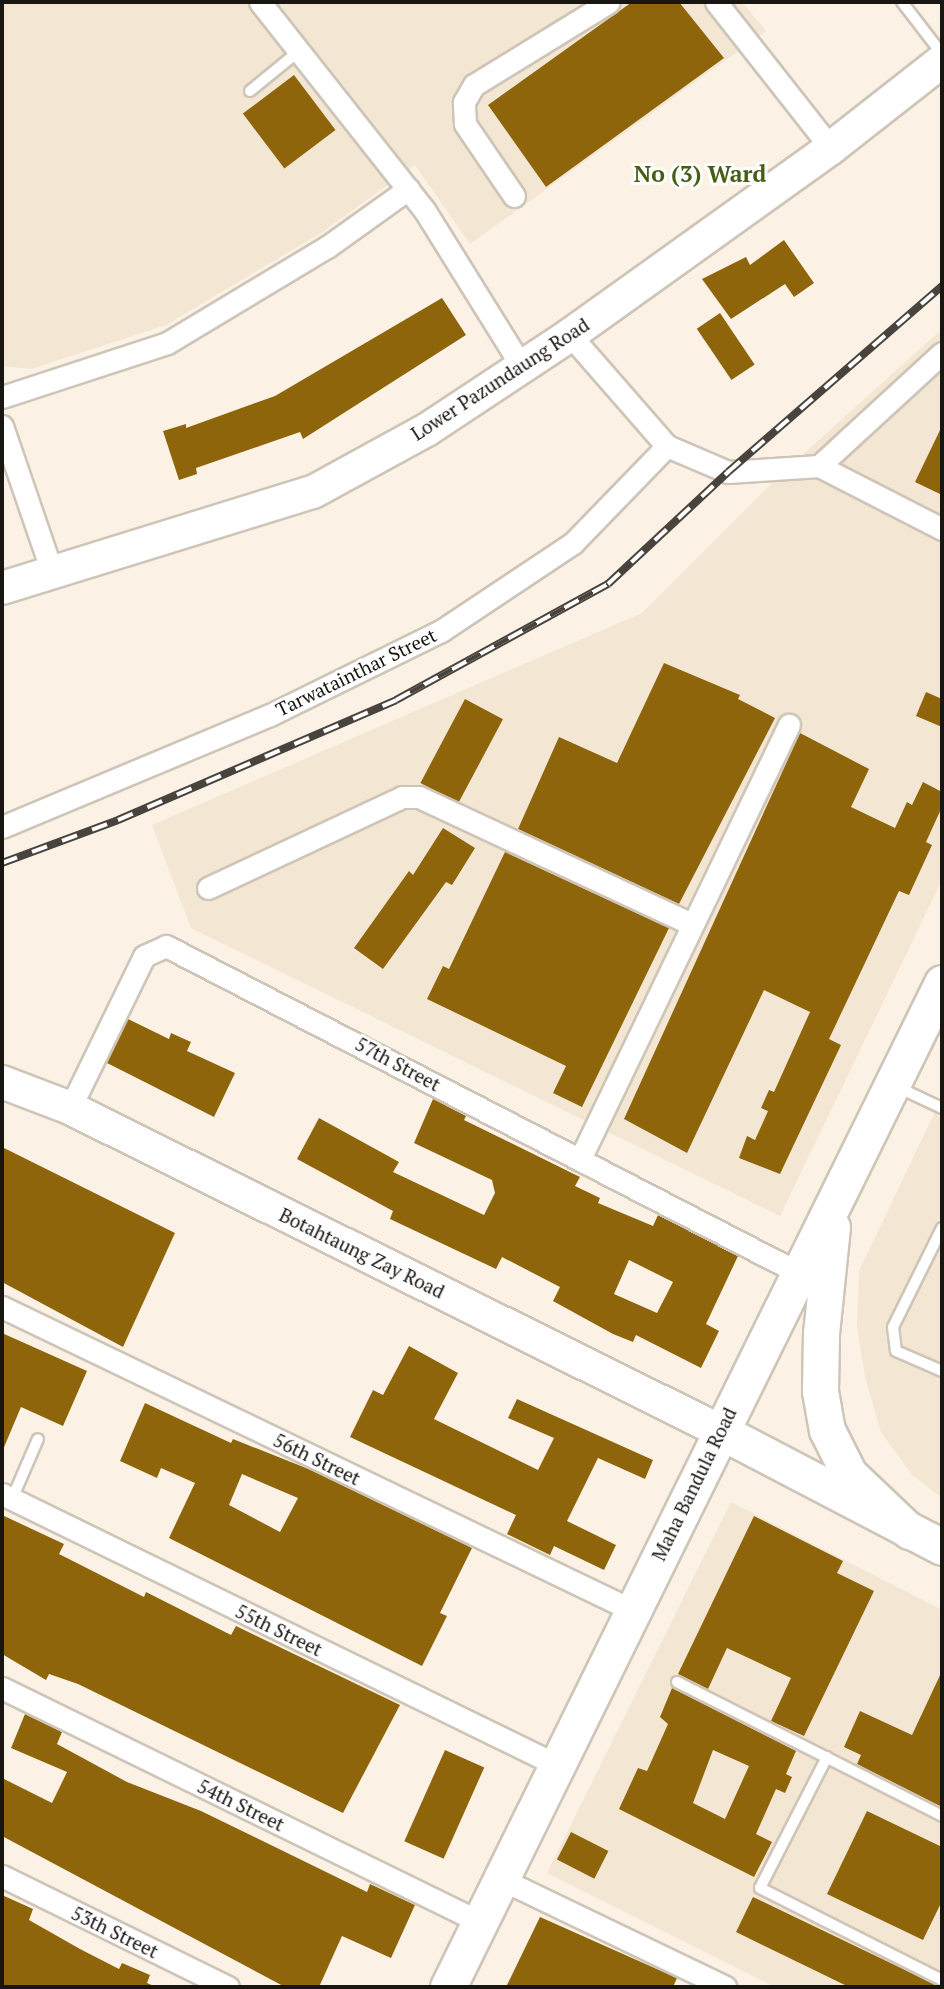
<!DOCTYPE html>
<style>
body{margin:0}
#map{position:relative;width:944px;height:1989px;overflow:hidden;background:#fbf2e5;font-family:"PT Serif",serif}
div>[style]{position:absolute}
[style*='--x']{left:calc(var(--x)*1px);top:calc(var(--y)*1px);width:calc(var(--w)*1px);rotate:calc(var(--a)*1deg)}
.built>*{inset:0;background:#f3e6d2}
.building>*{inset:0;background:#8f650b;transform-origin:0 0}
.roads{filter:drop-shadow(2px 0 #cec5b8) drop-shadow(-2px 0 #cec5b8) drop-shadow(0 2px #cec5b8) drop-shadow(0 -2px #cec5b8)}
.lane>*{height:10px;margin:-5px;padding:0 5px;transform-origin:5px;border-radius:5px;background:#fff}
.street>*{height:21px;margin:-10.5px;padding:0 10.5px;transform-origin:10.5px;border-radius:10.5px;background:#fff}
.secondary>*{height:32px;margin:-16px;padding:0 16px;transform-origin:16px;border-radius:16px;background:#fff}
.primary>*{height:35px;margin:-17.5px;padding:0 17.5px;transform-origin:17.5px;border-radius:17.5px;background:#fff}
.rail>*{height:8px;margin-top:-4px;transform-origin:0;background:repeating-linear-gradient(90deg,#fff 0 16px,#48433d 0 32px);box-sizing:border-box;border-block:2px solid #48433d}
span{translate:-50% -50%;white-space:nowrap;text-align:center;line-height:1.15;-webkit-text-stroke:6px #fff;paint-order:stroke}
.street-label{font-size:19px;color:#191612}
.quarter-label{font-size:23px;color:#475d14;font-weight:700}
.frame{position:absolute;inset:0;border:4px solid #191612;pointer-events:none}
</style>
<div id="map">
<div class="built">
<i style="clip-path:polygon(2px 2px,742px 2px,766px 31px,470px 244px,415px 165px,321px 233px,166px 325px,31px 369px,2px 366px)"></i>
<i style="clip-path:polygon(942px 329px,942px 880px,780px 1216px,191px 928px,152px 825px,642px 613px,778px 477px)"></i>
<i style="clip-path:polygon(942px 1097px,942px 1498px,912px 1475px,881px 1432px,865px 1377px,857px 1326px,859px 1271px)"></i>
<i style="clip-path:polygon(731px 1502px,942px 1610px,942px 1987px,775px 1987px,547px 1873px)"></i>
</div>
<div class="building">
<i style="clip-path:polygon(632px 2px,679px 2px,724px 58px,546px 187px,488px 105px)"></i>
<i style="left:294px;top:75px;width:69px;height:64px;rotate:53deg"></i>
<i style="clip-path:polygon(784px 240px,814px 283px,794px 297px,785px 284px,731px 319px,702px 279px,746px 257px,750px 265px)"></i>
<i style="clip-path:polygon(442px 298px,466px 335px,303px 439px,300px 432px,196px 468px,197px 474px,179px 480px,163px 431px,186px 424px,186px 428px,275px 396px)"></i>
<i style="left:720px;top:313px;width:62px;height:28px;rotate:56deg"></i>
<i style="clip-path:polygon(942px 426px,942px 495px,915px 482px)"></i>
<i style="clip-path:polygon(664px 663px,740px 695px,738px 699px,775px 718px,679px 904px,518px 829px,559px 737px,617px 763px)"></i>
<i style="clip-path:polygon(926px 692px,942px 699px,942px 727px,916px 716px)"></i>
<i style="left:465px;top:699px;width:43px;height:95px;rotate:28deg"></i>
<i style="clip-path:polygon(800px 733px,869px 769px,851px 807px,895px 828px,907px 802px,912px 805px,923px 782px,942px 792px,942px 807px,926px 842px,932px 845px,909px 895px,899px 891px,829px 1039px,841px 1045px,780px 1174px,739px 1158px,747px 1136px,755px 1140px,768px 1111px,761px 1108px,769px 1090px,774px 1092px,810px 1012px,764px 990px,687px 1153px,624px 1119px)"></i>
<i style="clip-path:polygon(443px 828px,475px 848px,452px 885px,446px 882px,383px 969px,354px 948px,409px 871px,413px 875px)"></i>
<i style="clip-path:polygon(505px 852px,669px 928px,582px 1107px,553px 1093px,566px 1066px,427px 999px,443px 966px,449px 969px)"></i>
<i style="clip-path:polygon(128px 1019px,169px 1039px,171px 1033px,191px 1042px,187px 1051px,235px 1073px,214px 1117px,107px 1063px)"></i>
<i style="clip-path:polygon(evenodd,433px 1099px,466px 1116px,464px 1120px,580px 1177px,575px 1186px,600px 1198px,598px 1203px,653px 1226px,658px 1215px,738px 1256px,706px 1324px,719px 1331px,701px 1368px,636px 1335px,633px 1342px,613px 1334px,553px 1301px,560px 1287px,502px 1257px,496px 1269px,390px 1219px,393px 1211px,297px 1159px,319px 1118px,399px 1162px,393px 1172px,484px 1215px,495px 1193px,492px 1180px,414px 1143px,433px 1099px,629px 1260px,673px 1282px,657px 1313px,614px 1294px,629px 1260px)"></i>
<i style="clip-path:polygon(2px 1147px,175px 1233px,123px 1347px,2px 1282px)"></i>
<i style="clip-path:polygon(2px 1333px,87px 1371px,63px 1426px,21px 1407px,2px 1452px)"></i>
<i style="clip-path:polygon(409px 1346px,458px 1373px,434px 1419px,538px 1470px,554px 1438px,508px 1418px,517px 1399px,653px 1460px,645px 1479px,598px 1458px,567px 1521px,616px 1545px,604px 1570px,554px 1546px,550px 1555px,507px 1534px,516px 1515px,350px 1437px,373px 1390px,383px 1395px)"></i>
<i style="clip-path:polygon(evenodd,145px 1403px,231px 1443px,233px 1439px,311px 1470px,472px 1548px,440px 1613px,447px 1616px,422px 1666px,169px 1538px,195px 1483px,161px 1468px,157px 1478px,120px 1461px,145px 1403px,242px 1474px,298px 1498px,280px 1532px,229px 1505px,242px 1474px)"></i>
<i style="clip-path:polygon(2px 1515px,64px 1544px,59px 1554px,144px 1597px,146px 1592px,231px 1635px,236px 1626px,400px 1705px,343px 1813px,78px 1684px,49px 1674px,46px 1680px,2px 1654px)"></i>
<i style="clip-path:polygon(754px 1516px,843px 1561px,837px 1573px,874px 1591px,804px 1736px,771px 1721px,791px 1678px,727px 1648px,708px 1689px,678px 1674px)"></i>
<i style="clip-path:polygon(942px 1671px,942px 1807px,857px 1764px,861px 1755px,844px 1747px,860px 1711px,912px 1735px)"></i>
<i style="clip-path:polygon(evenodd,672px 1688px,796px 1751px,786px 1774px,792px 1777px,785px 1793px,776px 1789px,756px 1834px,772px 1842px,754px 1877px,619px 1809px,638px 1768px,647px 1771px,668px 1724px,660px 1717px,672px 1688px,713px 1750px,749px 1766px,725px 1819px,693px 1803px,713px 1750px)"></i>
<i style="clip-path:polygon(25px 1714px,62px 1732px,57px 1744px,127px 1782px,201px 1811px,367px 1892px,370px 1884px,415px 1905px,391px 1958px,342px 1936px,319px 1987px,285px 1987px,2px 1836px,2px 1778px,52px 1803px,67px 1772px,11px 1748px)"></i>
<i style="left:445px;top:1750px;width:43px;height:100px;rotate:24deg"></i>
<i style="clip-path:polygon(867px 1811px,942px 1847px,942px 1901px,923px 1940px,827px 1894px)"></i>
<i style="left:571px;top:1832px;width:42px;height:31px;rotate:27deg"></i>
<i style="clip-path:polygon(2px 1895px,33px 1909px,29px 1920px,80px 1949px,119px 1969px,122px 1963px,150px 1975px,147px 1983px,156px 1987px,2px 1987px)"></i>
<i style="clip-path:polygon(753px 1897px,903px 1969px,939px 1987px,849px 1987px,736px 1932px)"></i>
<i style="clip-path:polygon(540px 1917px,677px 1978px,673px 1987px,506px 1987px)"></i>
</div>
<div class="roads">
<div class="lane">
<i style="--x:902;--y:2;--w:66;--a:52.4"></i>
<i style="--x:250;--y:91;--w:63;--a:-39.2"></i>
<i style="--x:895;--y:1086;--w:52;--a:25.1"></i>
<i style="--x:942;--y:1228;--w:110;--a:116.3"></i>
<i style="--x:893;--y:1327;--w:24;--a:83"></i>
<i style="--x:896;--y:1351;--w:50;--a:23.5"></i>
<i style="--x:12;--y:1499;--w:65;--a:-66.6"></i>
<i style="--x:677;--y:1682;--w:297;--a:26.8"></i>
<i style="--x:827;--y:1757;--w:147;--a:117.1"></i>
<i style="--x:760;--y:1888;--w:204;--a:26.8"></i>
</div>
<div class="street">
<i style="--x:260;--y:2;--w:266;--a:51.7"></i>
<i style="--x:425;--y:211;--w:184;--a:58.1"></i>
<i style="--x:716;--y:2;--w:186;--a:51.8"></i>
<i style="--x:514;--y:196;--w:87;--a:-124.2"></i>
<i style="--x:465;--y:124;--w:22;--a:-93"></i>
<i style="--x:464;--y:102;--w:20;--a:-60"></i>
<i style="--x:474;--y:85;--w:158;--a:-31.6"></i>
<i style="--x:570;--y:335;--w:147;--a:48.9"></i>
<i style="--x:667;--y:446;--w:66;--a:23.1"></i>
<i style="--x:728;--y:472;--w:91;--a:-3.8"></i>
<i style="--x:819;--y:466;--w:138;--a:27.1"></i>
<i style="--x:2;--y:397;--w:174;--a:-18.1"></i>
<i style="--x:167;--y:343;--w:187;--a:-31"></i>
<i style="--x:327;--y:247;--w:100;--a:-35.6"></i>
<i style="--x:2;--y:426;--w:154;--a:71.1"></i>
<i style="--x:819;--y:466;--w:167;--a:-42.6"></i>
<i style="--x:2;--y:827;--w:290;--a:-22.7"></i>
<i style="--x:270;--y:715;--w:191;--a:-26.2"></i>
<i style="--x:441;--y:631;--w:159;--a:-33.7"></i>
<i style="--x:573;--y:543;--w:135;--a:-45.9"></i>
<i style="--x:208;--y:888;--w:214;--a:-25.1"></i>
<i style="--x:402;--y:797;--w:17;--a:0"></i>
<i style="--x:419;--y:797;--w:302;--a:25"></i>
<i style="--x:70;--y:1108;--w:169;--a:-64"></i>
<i style="--x:144;--y:956;--w:24;--a:-24"></i>
<i style="--x:166;--y:946;--w:712;--a:27.32"></i>
<i style="--x:580;--y:1159;--w:482;--a:-64.3"></i>
<i style="--x:2;--y:1307;--w:699;--a:25.69"></i>
<i style="--x:2;--y:1494;--w:618;--a:26.03"></i>
<i style="--x:2;--y:1688;--w:532;--a:26.08"></i>
<i style="--x:2;--y:1876;--w:252;--a:26.2"></i>
<i style="--x:501;--y:1879;--w:249;--a:25.7"></i>
</div>
<div class="secondary">
<i style="--x:2;--y:588;--w:325;--a:-17.2"></i>
<i style="--x:313;--y:492;--w:131;--a:-28.7"></i>
<i style="--x:428;--y:429;--w:170;--a:-33.5"></i>
<i style="--x:570;--y:335;--w:321;--a:-35.6"></i>
<i style="--x:831;--y:148;--w:141;--a:-38.1"></i>
<i style="--x:2;--y:1082;--w:73;--a:20.9"></i>
<i style="--x:70;--y:1108;--w:726;--a:26.42"></i>
</div>
<div class="primary">
<i style="--x:832;--y:1227;--w:107;--a:95.9"></i>
<i style="--x:821;--y:1333;--w:58;--a:91"></i>
<i style="--x:820;--y:1391;--w:40;--a:80"></i>
<i style="--x:827;--y:1430;--w:49;--a:63.4"></i>
<i style="--x:849;--y:1474;--w:83;--a:43.5"></i>
<i style="--x:720;--y:1431;--w:250;--a:27.6"></i>
<i style="--x:448;--y:1987;--w:1119;--a:-63.8"></i>
</div>
</div>
<div class="rail">
<i style="--x:2;--y:863;--w:124;--a:-20.3"></i>
<i style="--x:118;--y:820;--w:303;--a:-23.3"></i>
<i style="--x:396;--y:700;--w:242;--a:-28.7"></i>
<i style="--x:608;--y:584;--w:164;--a:-43"></i>
<i style="--x:728;--y:472;--w:284;--a:-41"></i>
</div>
<div class="street-label">
<span style="left:500px;top:379px;rotate:-33deg">Lower Pazundaung Road</span>
<span style="left:356px;top:672px;rotate:-26deg">Tarwatainthar Street</span>
<span style="left:398px;top:1064px;rotate:28deg">57th Street</span>
<span style="left:362px;top:1253px;rotate:26deg">Botahtaung Zay Road</span>
<span style="left:317px;top:1459px;rotate:26deg">56th Street</span>
<span style="left:694px;top:1484px;rotate:-64deg">Maha Bandula Road</span>
<span style="left:279px;top:1630px;rotate:26deg">55th Street</span>
<span style="left:241px;top:1805px;rotate:26deg">54th Street</span>
<span style="left:115px;top:1932px;rotate:26deg">53th Street</span>
</div>
<div class="quarter-label">
<span style="left:700px;top:174px">No (3) Ward</span>
</div>
<div class="frame"></div>
</div>
